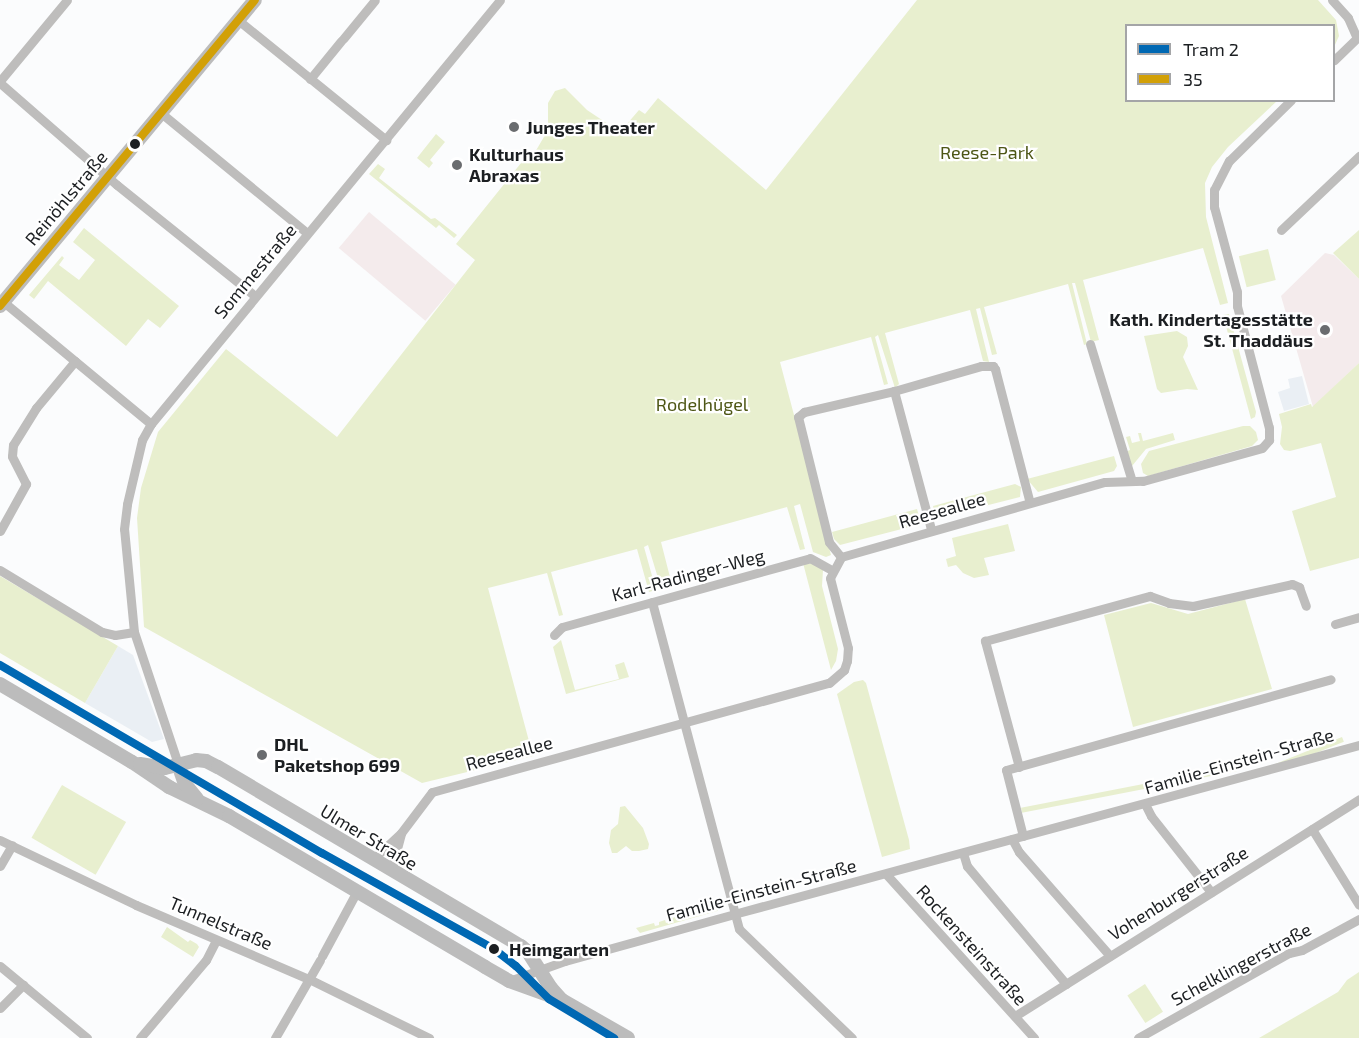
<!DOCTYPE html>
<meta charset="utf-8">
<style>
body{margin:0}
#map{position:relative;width:1359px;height:1038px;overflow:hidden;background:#fbfcfd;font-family:"Exo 2",sans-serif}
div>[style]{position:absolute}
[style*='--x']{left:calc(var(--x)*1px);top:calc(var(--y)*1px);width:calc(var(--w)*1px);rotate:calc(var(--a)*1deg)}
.built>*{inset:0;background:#eaeff4}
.education>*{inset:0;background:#f4ebec;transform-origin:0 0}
.green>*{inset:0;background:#e8efcf;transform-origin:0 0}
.street>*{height:9px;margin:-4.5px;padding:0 4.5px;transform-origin:4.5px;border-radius:4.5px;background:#bebdbc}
.secondary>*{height:14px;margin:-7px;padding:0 7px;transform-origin:7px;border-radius:7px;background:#bcbcbc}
.bus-1>*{height:8px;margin:-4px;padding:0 4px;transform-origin:4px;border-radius:4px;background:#d2a007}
.tram-1>*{height:8px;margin:-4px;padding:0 4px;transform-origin:4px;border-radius:4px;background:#0068b3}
.dots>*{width:16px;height:16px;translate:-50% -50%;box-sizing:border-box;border:3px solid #fff;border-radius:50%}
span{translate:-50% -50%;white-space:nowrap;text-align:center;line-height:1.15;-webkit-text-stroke:4.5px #fff;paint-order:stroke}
.poi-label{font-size:18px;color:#1c1f22;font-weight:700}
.left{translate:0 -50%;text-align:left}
.right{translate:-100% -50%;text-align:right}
.park-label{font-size:18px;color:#4d5615}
.street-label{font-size:18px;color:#1c1f22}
.stop-label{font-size:18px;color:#1c1f22;font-weight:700}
.legend{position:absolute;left:1125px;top:24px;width:210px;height:78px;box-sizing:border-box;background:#fff;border:2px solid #a4a5a7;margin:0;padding:8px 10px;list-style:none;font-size:18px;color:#1c1f22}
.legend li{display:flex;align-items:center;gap:12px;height:30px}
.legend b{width:30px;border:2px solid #a4a5a7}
</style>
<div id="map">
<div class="built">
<i style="clip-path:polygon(1302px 376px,1309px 404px,1284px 411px,1278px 392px,1290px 388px,1288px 379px)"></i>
<i style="clip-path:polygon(118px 646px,133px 655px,164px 739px,152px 742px,85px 703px)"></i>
</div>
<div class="education">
<i style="left:369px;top:212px;width:113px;height:47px;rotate:40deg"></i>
<i style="clip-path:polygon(1325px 253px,1334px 255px,1359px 279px,1359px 363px,1313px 407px,1281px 296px)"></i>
</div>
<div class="green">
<i style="clip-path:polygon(917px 0,1318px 0,1336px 20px,1339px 36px,1334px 47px,1334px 26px,1126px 26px,1126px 100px,1277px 101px,1228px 147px,1212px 167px,1205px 183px,1206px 217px,1228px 303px,1220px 305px,1203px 248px,1083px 280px,1099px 340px,1091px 342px,1075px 283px,1072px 283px,1087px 344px,1084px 345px,1068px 284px,984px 307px,997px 354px,992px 355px,980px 308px,976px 309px,989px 362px,983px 361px,970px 310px,885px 333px,899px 384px,895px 388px,878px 335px,875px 337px,888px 384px,884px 385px,871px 337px,780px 362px,831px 555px,826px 557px,813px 552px,800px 504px,794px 506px,805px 549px,800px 550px,787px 507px,661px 542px,672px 585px,661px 588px,648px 545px,644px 547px,656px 590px,649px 592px,637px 549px,551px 572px,563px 615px,559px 616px,547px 573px,488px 588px,533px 756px,422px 783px,144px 627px,137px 518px,141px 488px,158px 432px,226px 349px,337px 437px,475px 260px,456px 244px,525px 158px,531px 159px,548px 130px,548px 103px,555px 91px,565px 88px,587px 110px,620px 132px,639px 110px,645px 114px,658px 98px,766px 190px)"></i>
<i style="clip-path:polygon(436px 134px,445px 142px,430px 160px,433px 163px,429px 168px,417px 158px)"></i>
<i style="clip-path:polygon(378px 164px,385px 169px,379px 178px,431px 219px,435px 218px,457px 235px,454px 238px,439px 225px,436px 228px,369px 174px)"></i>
<i style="clip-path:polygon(84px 228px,179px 306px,160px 328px,148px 319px,126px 346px,48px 281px,34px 299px,29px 295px,62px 256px,64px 258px,59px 265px,79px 280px,95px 260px,73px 242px)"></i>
<i style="clip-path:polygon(1359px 230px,1359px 279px,1333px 253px)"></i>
<i style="left:1268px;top:249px;width:32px;height:30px;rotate:76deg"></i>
<i style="clip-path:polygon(1229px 314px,1256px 412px,1255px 417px,1251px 419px,1223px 315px)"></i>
<i style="clip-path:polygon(1177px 331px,1187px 337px,1188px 346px,1183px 357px,1198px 390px,1187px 389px,1161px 393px,1157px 389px,1144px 336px)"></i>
<i style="clip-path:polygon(1359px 363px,1359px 558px,1310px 571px,1292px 511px,1336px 497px,1321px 443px,1290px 451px,1284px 450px,1280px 444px,1282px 427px,1279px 414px,1311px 404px,1312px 407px)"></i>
<i style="clip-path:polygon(1243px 426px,1250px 426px,1256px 432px,1258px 440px,1252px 446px,1148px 476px,1143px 473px,1141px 464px,1149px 451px)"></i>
<i style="clip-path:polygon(1138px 433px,1141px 433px,1143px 441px,1173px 433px,1175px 440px,1146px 449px,1132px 466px,1125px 452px,1130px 450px,1126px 437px,1130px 436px,1132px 443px,1140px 441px)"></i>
<i style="clip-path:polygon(1114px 456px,1117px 466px,1114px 471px,1038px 492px,1027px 479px)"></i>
<i style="clip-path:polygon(1015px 484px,1021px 487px,1020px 497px,945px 516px,936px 516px,933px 506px)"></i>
<i style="clip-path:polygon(917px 509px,921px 524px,840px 545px,834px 539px,832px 532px)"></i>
<i style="clip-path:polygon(1008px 524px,1015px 551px,984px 558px,989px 575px,974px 578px,963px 573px,956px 565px,948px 567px,946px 559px,956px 556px,952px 538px)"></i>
<i style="clip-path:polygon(803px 563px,814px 564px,823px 570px,822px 586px,838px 649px,836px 661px,831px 670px)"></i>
<i style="clip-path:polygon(0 576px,118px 646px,85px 703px,0 653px)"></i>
<i style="clip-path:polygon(1245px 599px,1272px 689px,1133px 727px,1104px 615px,1151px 603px,1188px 614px)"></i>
<i style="clip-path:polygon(561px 640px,575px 690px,619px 679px,615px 665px,624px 662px,629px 677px,566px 694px,553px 647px)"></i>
<i style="clip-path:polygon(863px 680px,866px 683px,909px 840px,910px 849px,882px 857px,837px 694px,854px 682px)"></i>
<i style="left:1342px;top:737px;width:5px;height:78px;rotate:68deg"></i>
<i style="left:1236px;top:766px;width:5px;height:219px;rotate:79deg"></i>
<i style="left:62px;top:785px;width:74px;height:61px;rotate:30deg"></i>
<i style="clip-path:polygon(625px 806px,643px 828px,649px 844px,648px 849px,639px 851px,632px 851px,626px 846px,617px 853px,612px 853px,609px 843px,611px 830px,618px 824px,620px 807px)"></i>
<i style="clip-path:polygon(723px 905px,717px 911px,640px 933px,636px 928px,654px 923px,655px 926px,659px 925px,659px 922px,665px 920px,666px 923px,672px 921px,672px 918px)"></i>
<i style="clip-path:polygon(167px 927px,188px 942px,190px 940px,197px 944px,199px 947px,193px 957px,161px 937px)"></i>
<i style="clip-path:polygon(1359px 972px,1359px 1038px,1259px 1038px,1338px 992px,1347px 980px)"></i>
<i style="left:1145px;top:984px;width:33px;height:21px;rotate:57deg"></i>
</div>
<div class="street">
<i style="--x:1332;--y:0;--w:24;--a:48"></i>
<i style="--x:1348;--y:18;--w:22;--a:66"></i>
<i style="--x:1357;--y:38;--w:32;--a:136"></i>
<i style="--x:238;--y:20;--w:191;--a:39"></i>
<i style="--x:343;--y:39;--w:50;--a:-50.6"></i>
<i style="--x:310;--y:79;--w:49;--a:-50.8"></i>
<i style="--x:0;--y:81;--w:105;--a:-50.4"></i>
<i style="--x:0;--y:83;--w:155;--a:41.1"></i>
<i style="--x:117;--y:185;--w:177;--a:38.8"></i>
<i style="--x:161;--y:113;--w:189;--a:39.4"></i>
<i style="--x:1281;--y:230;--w:108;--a:-43.5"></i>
<i style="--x:0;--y:299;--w:196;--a:39.6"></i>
<i style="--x:1090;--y:344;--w:143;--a:73"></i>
<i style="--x:931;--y:529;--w:143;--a:-105"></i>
<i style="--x:894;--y:391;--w:91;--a:-16"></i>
<i style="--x:981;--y:366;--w:12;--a:0"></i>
<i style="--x:993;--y:366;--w:4;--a:56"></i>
<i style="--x:995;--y:369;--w:138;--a:75.4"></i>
<i style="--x:0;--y:531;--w:54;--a:-61"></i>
<i style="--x:26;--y:484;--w:31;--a:-117"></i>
<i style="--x:12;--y:456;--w:11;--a:-85"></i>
<i style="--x:13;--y:445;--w:44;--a:-58.1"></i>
<i style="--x:36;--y:408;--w:61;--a:-50.3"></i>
<i style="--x:841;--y:557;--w:19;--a:-129"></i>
<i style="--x:829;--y:542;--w:129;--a:-103.9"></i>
<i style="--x:798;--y:417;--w:8;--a:-40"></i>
<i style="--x:804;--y:412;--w:92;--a:-13.1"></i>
<i style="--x:0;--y:570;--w:119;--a:31.3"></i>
<i style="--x:102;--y:632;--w:13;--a:13"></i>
<i style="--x:115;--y:635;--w:19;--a:-9"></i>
<i style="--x:652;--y:602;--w:338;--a:75.1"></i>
<i style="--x:739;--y:929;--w:157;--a:44"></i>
<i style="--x:1335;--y:624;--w:25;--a:-16"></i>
<i style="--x:554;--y:635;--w:11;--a:-45"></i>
<i style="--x:562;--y:627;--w:257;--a:-15.5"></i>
<i style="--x:810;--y:558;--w:25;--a:29"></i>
<i style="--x:178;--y:764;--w:139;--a:-108.4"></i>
<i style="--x:134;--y:632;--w:103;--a:-95.5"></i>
<i style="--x:124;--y:529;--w:25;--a:-83"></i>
<i style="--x:127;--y:504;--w:66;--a:-76.8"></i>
<i style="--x:142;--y:440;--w:18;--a:-61"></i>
<i style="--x:151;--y:424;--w:549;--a:-50.54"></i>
<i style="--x:1019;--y:767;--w:131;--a:-105.1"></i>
<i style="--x:985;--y:641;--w:171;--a:-15.3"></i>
<i style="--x:1150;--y:596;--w:20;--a:20"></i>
<i style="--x:1169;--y:603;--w:24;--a:7"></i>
<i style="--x:1193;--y:606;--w:101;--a:-12.5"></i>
<i style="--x:1292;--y:584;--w:8;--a:23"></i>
<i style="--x:1299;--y:587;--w:20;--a:70"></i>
<i style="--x:1145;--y:804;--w:13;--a:63"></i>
<i style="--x:1151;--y:816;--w:97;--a:51.7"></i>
<i style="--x:1312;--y:829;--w:89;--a:58.3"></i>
<i style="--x:1023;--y:836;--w:68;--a:-104.4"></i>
<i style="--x:1006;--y:770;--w:337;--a:-15.6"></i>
<i style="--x:1012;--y:839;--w:15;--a:62"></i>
<i style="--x:1019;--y:852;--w:138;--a:48.8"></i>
<i style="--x:0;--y:840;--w:151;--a:25.5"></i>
<i style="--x:136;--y:905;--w:188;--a:23.2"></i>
<i style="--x:309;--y:979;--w:134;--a:26.2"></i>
<i style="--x:963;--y:853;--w:14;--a:73"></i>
<i style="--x:967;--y:866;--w:154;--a:50"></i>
<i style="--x:372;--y:860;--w:40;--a:-43"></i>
<i style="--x:401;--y:833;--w:51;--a:-52.9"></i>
<i style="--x:432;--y:792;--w:412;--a:-15.4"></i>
<i style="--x:829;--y:683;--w:20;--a:-41"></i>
<i style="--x:844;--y:670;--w:9;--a:-72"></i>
<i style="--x:847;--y:661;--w:13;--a:-86"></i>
<i style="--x:848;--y:648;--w:72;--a:-104.4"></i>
<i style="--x:830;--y:578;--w:24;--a:-62"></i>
<i style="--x:841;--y:557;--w:274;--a:-15.9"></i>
<i style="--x:1105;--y:482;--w:38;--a:-2"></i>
<i style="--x:1143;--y:481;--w:123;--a:-15.5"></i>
<i style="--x:1262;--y:448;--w:11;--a:-49"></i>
<i style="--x:1269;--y:440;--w:12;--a:-90"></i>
<i style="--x:1269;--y:428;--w:126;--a:-104.7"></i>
<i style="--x:1237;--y:306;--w:14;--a:-90"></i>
<i style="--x:1237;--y:292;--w:88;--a:-105.1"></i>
<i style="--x:1214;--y:207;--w:17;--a:-90"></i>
<i style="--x:1214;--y:190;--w:33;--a:-63"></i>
<i style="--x:1229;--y:161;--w:87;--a:-44.5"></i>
<i style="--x:0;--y:866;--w:24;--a:-60"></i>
<i style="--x:391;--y:871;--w:39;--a:-75"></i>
<i style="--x:886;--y:874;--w:221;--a:47.9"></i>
<i style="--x:322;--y:956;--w:74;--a:-61.7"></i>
<i style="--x:0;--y:966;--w:113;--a:39.6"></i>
<i style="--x:509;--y:981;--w:59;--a:-19.7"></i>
<i style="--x:565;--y:961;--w:175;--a:-15.5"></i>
<i style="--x:734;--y:914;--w:647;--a:-15.13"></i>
<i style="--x:0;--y:1008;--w:33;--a:-45"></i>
<i style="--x:1015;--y:1016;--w:407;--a:-32.2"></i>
<i style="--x:140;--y:1038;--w:102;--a:-49.8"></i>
<i style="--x:206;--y:960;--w:22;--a:-63"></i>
<i style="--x:275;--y:1038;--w:90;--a:-60"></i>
<i style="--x:1138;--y:1038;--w:173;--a:-29.4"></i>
<i style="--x:1289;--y:953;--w:13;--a:-13"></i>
<i style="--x:1302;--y:950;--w:65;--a:-28.5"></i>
</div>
<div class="secondary">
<i style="--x:0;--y:306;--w:398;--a:-50.2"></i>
<i style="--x:0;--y:684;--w:153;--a:30.6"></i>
<i style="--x:132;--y:762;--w:45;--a:34"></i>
<i style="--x:169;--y:787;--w:67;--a:25.8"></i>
<i style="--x:229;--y:816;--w:297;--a:30.5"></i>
<i style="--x:485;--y:967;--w:28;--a:30"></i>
<i style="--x:509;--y:981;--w:56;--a:19.7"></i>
<i style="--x:562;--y:1000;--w:76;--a:29.9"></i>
<i style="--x:140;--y:764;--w:25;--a:9"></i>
<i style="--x:165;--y:768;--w:32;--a:-14"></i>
<i style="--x:196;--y:760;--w:10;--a:6"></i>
<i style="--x:206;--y:761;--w:13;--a:27"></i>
<i style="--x:218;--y:767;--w:352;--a:30.6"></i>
<i style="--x:521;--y:946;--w:9;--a:41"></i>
<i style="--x:528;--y:952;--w:43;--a:57.4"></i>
<i style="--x:551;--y:988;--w:15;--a:48"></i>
<i style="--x:178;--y:764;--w:21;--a:71"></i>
<i style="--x:185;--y:784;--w:19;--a:51"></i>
</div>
<div class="bus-1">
<i style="--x:0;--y:306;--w:398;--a:-50.2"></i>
</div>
<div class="tram-1">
<i style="--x:0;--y:665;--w:373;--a:30.3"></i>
<i style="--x:322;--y:853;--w:197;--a:29.2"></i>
<i style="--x:494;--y:949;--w:28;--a:38"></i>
<i style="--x:516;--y:966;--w:47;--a:45"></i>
<i style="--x:549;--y:999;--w:76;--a:31"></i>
</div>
<div class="dots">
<i style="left:514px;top:127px;background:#6a6c6f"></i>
<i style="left:135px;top:144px;background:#1c1f22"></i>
<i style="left:457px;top:165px;background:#6a6c6f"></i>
<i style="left:1325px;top:330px;background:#6a6c6f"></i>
<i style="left:262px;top:755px;background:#6a6c6f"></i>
<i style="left:494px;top:949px;background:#1c1f22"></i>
</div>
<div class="poi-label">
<span class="left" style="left:526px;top:127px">Junges Theater</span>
<span class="left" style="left:469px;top:165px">Kulturhaus<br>Abraxas</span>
<span class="right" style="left:1313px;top:330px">Kath. Kindertagesstätte<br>St. Thaddäus</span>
<span class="left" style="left:274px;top:755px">DHL<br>Paketshop 699</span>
</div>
<div class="park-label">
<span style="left:987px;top:152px">Reese-Park</span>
<span style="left:702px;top:404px">Rodelhügel</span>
</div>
<div class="street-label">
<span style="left:66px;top:198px;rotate:-50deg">Reinöhlstraße</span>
<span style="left:255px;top:271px;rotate:-50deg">Sommestraße</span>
<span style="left:942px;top:510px;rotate:-16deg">Reeseallee</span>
<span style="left:688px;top:575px;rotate:-15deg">Karl-Radinger-Weg</span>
<span style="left:509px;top:753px;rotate:-15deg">Reeseallee</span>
<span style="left:1239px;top:761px;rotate:-16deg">Familie-Einstein-Straße</span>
<span style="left:369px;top:837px;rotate:31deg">Ulmer Straße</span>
<span style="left:761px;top:890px;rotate:-15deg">Familie-Einstein-Straße</span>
<span style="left:1178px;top:893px;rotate:-32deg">Vohenburgerstraße</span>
<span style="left:221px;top:923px;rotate:23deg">Tunnelstraße</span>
<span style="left:972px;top:945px;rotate:48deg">Rockensteinstraße</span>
<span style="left:1241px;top:964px;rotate:-28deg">Schelklingerstraße</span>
</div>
<div class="stop-label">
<span class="left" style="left:509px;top:949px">Heimgarten</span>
</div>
<ul class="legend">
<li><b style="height:8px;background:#0068b3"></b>Tram 2</li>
<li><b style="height:8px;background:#d2a007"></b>35</li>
</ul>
</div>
